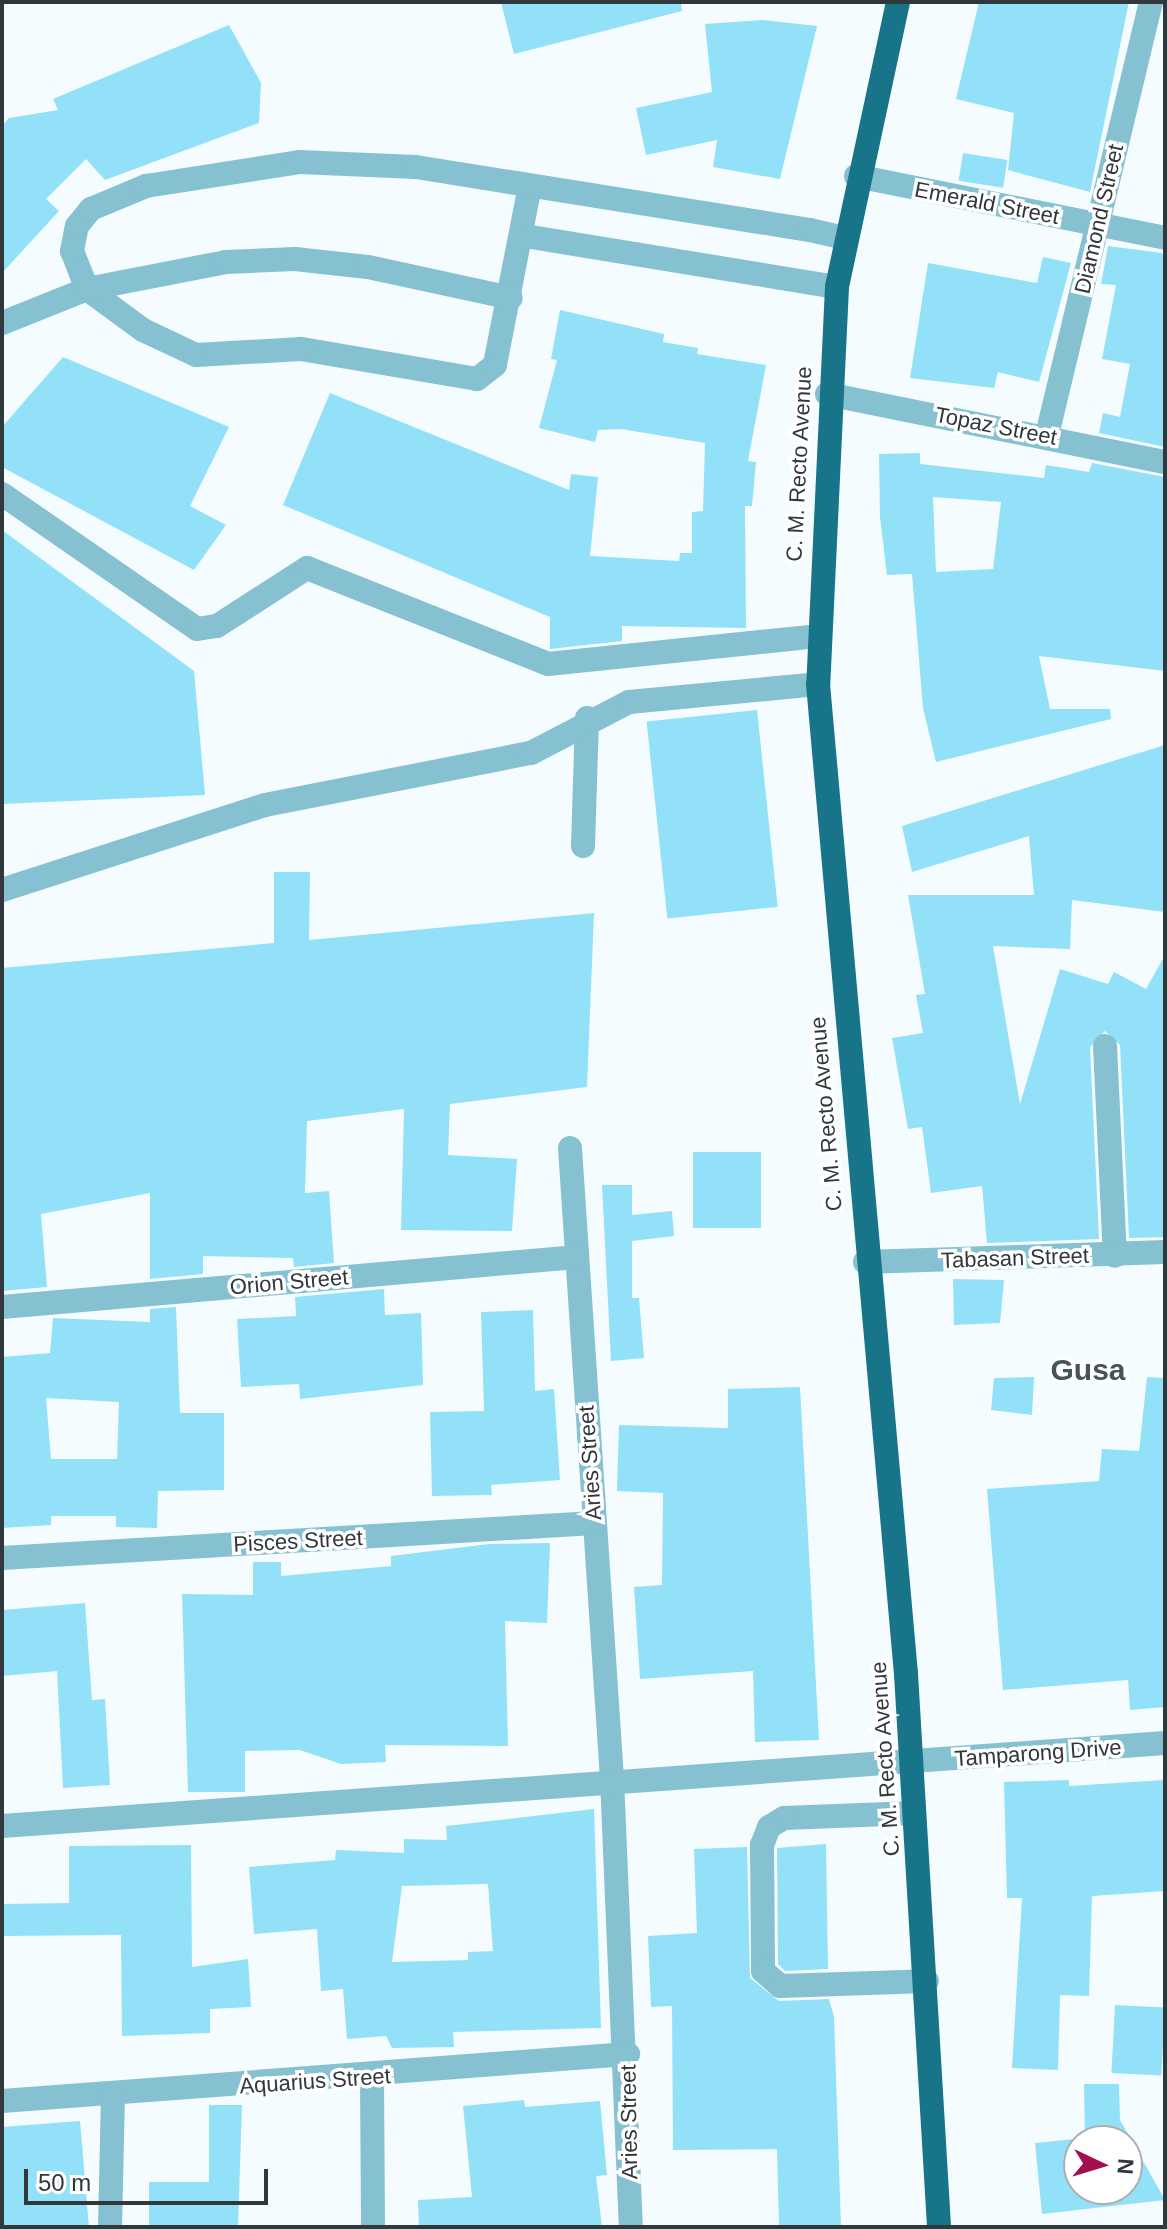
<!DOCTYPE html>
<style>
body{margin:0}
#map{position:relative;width:1167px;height:2229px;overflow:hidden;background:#f5fcff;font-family:Helvetica,sans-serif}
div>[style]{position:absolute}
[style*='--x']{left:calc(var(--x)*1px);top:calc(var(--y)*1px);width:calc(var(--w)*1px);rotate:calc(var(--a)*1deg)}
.building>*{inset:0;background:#92e1f8;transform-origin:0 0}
.minor>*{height:24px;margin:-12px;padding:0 12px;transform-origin:12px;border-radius:12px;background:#86c1d2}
.highway>*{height:24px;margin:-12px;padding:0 12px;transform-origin:12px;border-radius:12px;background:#187489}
span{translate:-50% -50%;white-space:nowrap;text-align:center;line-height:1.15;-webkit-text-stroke:7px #fff;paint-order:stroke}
.street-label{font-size:22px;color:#31383b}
.district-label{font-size:30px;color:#445459;font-weight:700}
.frame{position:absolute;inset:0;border:4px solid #31383b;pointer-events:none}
.north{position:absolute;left:1063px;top:2125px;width:80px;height:80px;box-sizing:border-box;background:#fff;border:2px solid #adafb1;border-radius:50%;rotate:94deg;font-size:22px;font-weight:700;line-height:32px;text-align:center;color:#31383b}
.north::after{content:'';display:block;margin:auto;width:28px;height:36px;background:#a31052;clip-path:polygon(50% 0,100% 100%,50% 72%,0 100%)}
.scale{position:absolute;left:24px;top:2169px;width:244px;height:36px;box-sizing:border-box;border:4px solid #31383b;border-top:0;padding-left:10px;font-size:24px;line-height:28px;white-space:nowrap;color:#31383b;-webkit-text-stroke:6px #fff;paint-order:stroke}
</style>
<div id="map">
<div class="building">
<i style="clip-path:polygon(501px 2px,681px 2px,682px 11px,514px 54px)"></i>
<i style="clip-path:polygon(979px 2px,1129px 2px,1090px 192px,1008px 170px,1014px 113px,956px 99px)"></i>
<i style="clip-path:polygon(763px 20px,817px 26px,780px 179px,713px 167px,717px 140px,646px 155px,636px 108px,712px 92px,705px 24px)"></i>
<i style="clip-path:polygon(229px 25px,261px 83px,259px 123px,105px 180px,86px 159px,46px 199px,59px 211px,2px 273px,2px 126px,9px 118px,58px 110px,53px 99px)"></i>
<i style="left:963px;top:153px;width:45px;height:28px;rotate:9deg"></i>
<i style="clip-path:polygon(1108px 246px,1162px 253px,1165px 262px,1165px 447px,1099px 433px,1103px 413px,1120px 417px,1130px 364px,1102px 359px,1116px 285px,1101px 284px)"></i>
<i style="clip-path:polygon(1043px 257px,1071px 263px,1039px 382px,998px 372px,994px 388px,910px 378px,928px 263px,1037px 283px)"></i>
<i style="clip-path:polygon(560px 310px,664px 334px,663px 342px,698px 348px,697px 354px,766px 365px,748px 461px,756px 462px,752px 506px,745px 506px,746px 628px,622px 626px,622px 641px,550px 649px,550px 617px,283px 505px,330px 393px,569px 490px,571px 474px,598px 477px,590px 556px,679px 561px,680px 553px,692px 553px,692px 512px,703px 511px,705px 443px,621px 429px,598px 430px,595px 442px,539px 428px,557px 360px,551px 359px)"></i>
<i style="clip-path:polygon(63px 357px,229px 427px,190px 506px,226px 525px,194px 570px,2px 467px,2px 427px)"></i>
<i style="clip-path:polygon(evenodd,920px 453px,920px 464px,1044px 478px,1046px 465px,1089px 472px,1092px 463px,1165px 477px,1165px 671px,1039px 656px,1050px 709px,1110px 709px,1111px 719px,936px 762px,923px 708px,912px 574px,887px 575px,880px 517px,879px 454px,920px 453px,933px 497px,1001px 502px,993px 569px,936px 572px,933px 497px)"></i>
<i style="clip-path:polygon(2px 530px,194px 671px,205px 795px,2px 804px)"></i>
<i style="left:757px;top:710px;width:198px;height:111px;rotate:84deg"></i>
<i style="clip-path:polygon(1165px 745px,1165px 912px,1072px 900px,1070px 949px,993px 946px,1020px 1104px,1060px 969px,1108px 984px,1114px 972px,1146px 989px,1165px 955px,1165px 1237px,1129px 1238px,1120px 1045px,1105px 1031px,1090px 1047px,1099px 1239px,987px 1243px,982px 1186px,931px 1193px,922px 1127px,908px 1129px,892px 1038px,923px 1033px,916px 995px,925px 994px,908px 895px,1034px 895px,1029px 836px,912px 872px,902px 826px)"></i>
<i style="clip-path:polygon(274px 872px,310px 872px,309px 940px,594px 913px,587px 1087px,450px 1104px,448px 1155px,517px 1159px,512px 1231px,401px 1230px,404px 1109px,307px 1121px,305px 1193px,329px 1191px,334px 1263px,294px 1267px,293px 1258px,203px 1256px,203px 1274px,150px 1279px,150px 1193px,41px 1214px,47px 1287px,2px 1291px,2px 968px,274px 943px)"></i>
<i style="left:693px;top:1152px;width:68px;height:76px"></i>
<i style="clip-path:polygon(602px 1185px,632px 1185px,632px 1215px,672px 1211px,674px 1236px,632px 1241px,632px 1298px,639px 1298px,644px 1358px,611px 1361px)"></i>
<i style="clip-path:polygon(953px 1279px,1004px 1280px,1000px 1323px,954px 1325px)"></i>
<i style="clip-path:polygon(384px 1289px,385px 1315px,421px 1313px,423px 1385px,300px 1399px,299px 1384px,241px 1387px,237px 1319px,296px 1316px,295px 1297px)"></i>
<i style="clip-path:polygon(evenodd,176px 1307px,180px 1413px,224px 1413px,224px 1490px,158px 1491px,157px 1528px,116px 1527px,116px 1516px,51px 1516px,51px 1525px,2px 1528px,2px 1357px,50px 1353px,53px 1318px,150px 1322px,150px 1309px,176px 1307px,46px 1398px,119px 1402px,117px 1459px,51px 1459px,46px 1398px)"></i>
<i style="clip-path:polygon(533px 1310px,535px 1391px,554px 1389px,560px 1480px,491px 1485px,492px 1495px,432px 1496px,430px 1412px,484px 1411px,481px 1312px)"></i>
<i style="clip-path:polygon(1034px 1377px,1032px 1415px,991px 1410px,994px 1378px)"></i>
<i style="clip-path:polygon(1147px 1377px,1165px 1378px,1165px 1707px,1130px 1710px,1128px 1680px,1003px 1690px,987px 1489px,1099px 1481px,1102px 1449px,1139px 1451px)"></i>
<i style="clip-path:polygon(800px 1387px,819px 1740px,755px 1742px,753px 1671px,640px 1679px,634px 1587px,662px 1585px,663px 1493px,617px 1491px,619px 1425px,728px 1428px,728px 1389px)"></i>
<i style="clip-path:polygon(550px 1543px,547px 1623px,505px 1621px,508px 1746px,385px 1745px,386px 1762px,341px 1764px,300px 1750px,245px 1751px,245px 1792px,188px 1792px,182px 1594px,253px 1595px,253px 1562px,281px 1562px,281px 1576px,391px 1566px,391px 1556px,489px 1544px)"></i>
<i style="clip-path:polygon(85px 1603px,92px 1700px,105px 1699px,110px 1785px,63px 1788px,57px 1671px,2px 1676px,2px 1610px)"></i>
<i style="clip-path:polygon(1069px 1780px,1069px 1786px,1165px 1780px,1165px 1891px,1092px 1896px,1089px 1996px,1060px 1995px,1058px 2070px,1012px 2068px,1022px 1898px,1007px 1898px,1004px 1782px)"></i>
<i style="clip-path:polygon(evenodd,594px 1809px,601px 2028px,453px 2032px,454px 2047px,392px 2048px,386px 2036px,347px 2039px,343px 1989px,321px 1991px,317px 1929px,254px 1934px,249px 1867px,335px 1860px,336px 1850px,404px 1853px,404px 1839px,447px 1840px,446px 1826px,594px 1809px,488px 1884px,493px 1951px,468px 1952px,468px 1960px,392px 1962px,402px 1886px,488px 1884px)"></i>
<i style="clip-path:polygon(826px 1844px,828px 1969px,785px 1971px,778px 1964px,777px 1848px)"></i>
<i style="clip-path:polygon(191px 1845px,192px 1967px,248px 1959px,251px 2007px,210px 2009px,210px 2033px,122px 2036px,121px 1935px,2px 1936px,2px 1904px,69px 1903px,69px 1846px)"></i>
<i style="clip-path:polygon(747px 1847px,750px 1978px,779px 2001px,829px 1999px,834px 2017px,841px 2227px,779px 2227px,777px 2149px,673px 2150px,672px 2006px,651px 2007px,648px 1936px,697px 1933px,694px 1849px)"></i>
<i style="left:1115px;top:2005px;width:50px;height:68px;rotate:3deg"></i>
<i style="clip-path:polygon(evenodd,1084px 2084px,1119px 2084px,1120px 2120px,1165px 2200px,1042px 2214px,1035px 2143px,1085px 2138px,1084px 2084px,1079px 2141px,1127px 2141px,1127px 2189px,1079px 2189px,1079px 2141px)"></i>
<i style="clip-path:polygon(524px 2100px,525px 2107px,600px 2101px,607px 2175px,596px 2176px,602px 2227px,419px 2227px,418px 2200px,472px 2197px,463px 2106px)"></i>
<i style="clip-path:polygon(209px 2105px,242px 2105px,238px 2227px,149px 2227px,149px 2182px,209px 2182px)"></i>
<i style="clip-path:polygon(80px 2121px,89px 2227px,2px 2227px,2px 2127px)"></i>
</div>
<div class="minor">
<i style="--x:856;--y:176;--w:315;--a:11.3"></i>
<i style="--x:530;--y:186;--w:182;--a:101.1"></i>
<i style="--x:495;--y:365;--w:23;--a:142"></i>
<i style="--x:477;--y:379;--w:179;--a:-170.3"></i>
<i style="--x:301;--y:349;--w:105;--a:176.7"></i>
<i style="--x:196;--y:355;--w:59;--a:-154.7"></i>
<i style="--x:143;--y:330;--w:69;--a:-143.8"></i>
<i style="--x:87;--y:289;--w:41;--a:-111.5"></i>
<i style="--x:72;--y:251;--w:25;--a:-79"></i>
<i style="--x:77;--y:226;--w:22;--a:-51"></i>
<i style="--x:91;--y:209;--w:60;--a:-22.7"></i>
<i style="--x:146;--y:186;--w:155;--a:-8.9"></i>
<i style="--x:299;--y:162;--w:117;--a:2.4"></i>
<i style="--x:416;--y:167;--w:399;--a:9.1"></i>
<i style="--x:810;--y:230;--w:35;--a:13"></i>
<i style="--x:525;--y:236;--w:316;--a:9.3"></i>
<i style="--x:2;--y:323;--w:92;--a:-21.8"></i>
<i style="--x:87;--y:289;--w:142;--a:-11"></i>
<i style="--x:226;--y:262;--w:69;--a:-2.5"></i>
<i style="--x:295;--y:259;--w:73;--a:6.3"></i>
<i style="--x:368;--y:267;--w:146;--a:12.2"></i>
<i style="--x:827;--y:394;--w:345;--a:11.4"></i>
<i style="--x:1047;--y:435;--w:445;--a:-76.5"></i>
<i style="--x:2;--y:494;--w:237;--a:34.7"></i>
<i style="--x:197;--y:629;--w:20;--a:-9"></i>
<i style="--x:217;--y:626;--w:107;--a:-32.8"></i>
<i style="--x:307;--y:568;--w:259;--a:21.7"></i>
<i style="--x:548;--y:664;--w:271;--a:-5.9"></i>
<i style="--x:583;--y:846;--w:128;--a:-88.2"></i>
<i style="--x:2;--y:890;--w:276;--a:-17.9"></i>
<i style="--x:265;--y:805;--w:271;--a:-11.1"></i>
<i style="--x:531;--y:753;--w:110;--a:-27.5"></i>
<i style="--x:629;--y:702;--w:190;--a:-5.4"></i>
<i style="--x:1105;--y:1046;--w:210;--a:87.3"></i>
<i style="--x:570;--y:1148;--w:631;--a:86.19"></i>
<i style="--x:612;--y:1778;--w:449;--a:87.6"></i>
<i style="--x:865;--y:1262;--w:300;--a:-1.9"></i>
<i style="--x:2;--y:1307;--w:577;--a:-4.97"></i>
<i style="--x:2;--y:1558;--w:593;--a:-3.38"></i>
<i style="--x:914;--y:1813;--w:130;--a:177.8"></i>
<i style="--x:784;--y:1818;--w:17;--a:149"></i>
<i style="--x:769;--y:1827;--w:19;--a:111"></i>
<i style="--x:762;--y:1845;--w:126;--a:89.5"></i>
<i style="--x:763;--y:1971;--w:23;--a:41"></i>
<i style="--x:780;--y:1986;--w:147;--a:-1.9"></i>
<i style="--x:2;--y:1826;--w:1166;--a:-4.08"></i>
<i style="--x:372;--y:2078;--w:149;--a:89.6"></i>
<i style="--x:2;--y:2101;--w:628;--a:-4.29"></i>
<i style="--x:110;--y:2227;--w:133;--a:-88.7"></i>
</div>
<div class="highway">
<i style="--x:898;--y:2;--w:291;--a:102.1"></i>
<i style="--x:837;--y:287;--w:397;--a:92.7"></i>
<i style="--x:818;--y:684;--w:994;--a:84.92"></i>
<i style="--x:906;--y:1674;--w:554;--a:86.58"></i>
</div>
<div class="street-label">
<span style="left:987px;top:203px;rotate:11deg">Emerald Street</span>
<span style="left:1099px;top:219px;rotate:-77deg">Diamond Street</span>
<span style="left:996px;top:426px;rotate:11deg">Topaz Street</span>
<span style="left:799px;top:464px;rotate:-87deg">C. M. Recto Avenue</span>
<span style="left:826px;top:1114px;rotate:-95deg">C. M. Recto Avenue</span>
<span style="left:1015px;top:1258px;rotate:-2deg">Tabasan Street</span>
<span style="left:289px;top:1282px;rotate:-5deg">Orion Street</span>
<span style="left:590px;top:1463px;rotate:-94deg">Aries Street</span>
<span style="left:298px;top:1541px;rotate:-3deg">Pisces Street</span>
<span style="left:1038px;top:1753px;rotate:-4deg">Tamparong Drive</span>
<span style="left:885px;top:1759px;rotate:-94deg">C. M. Recto Avenue</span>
<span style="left:315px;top:2081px;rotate:-4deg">Aquarius Street</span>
<span style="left:629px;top:2122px;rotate:-91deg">Aries Street</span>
</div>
<div class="district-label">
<span style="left:1088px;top:1370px">Gusa</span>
</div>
<div class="frame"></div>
<div class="north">N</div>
<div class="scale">50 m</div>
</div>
